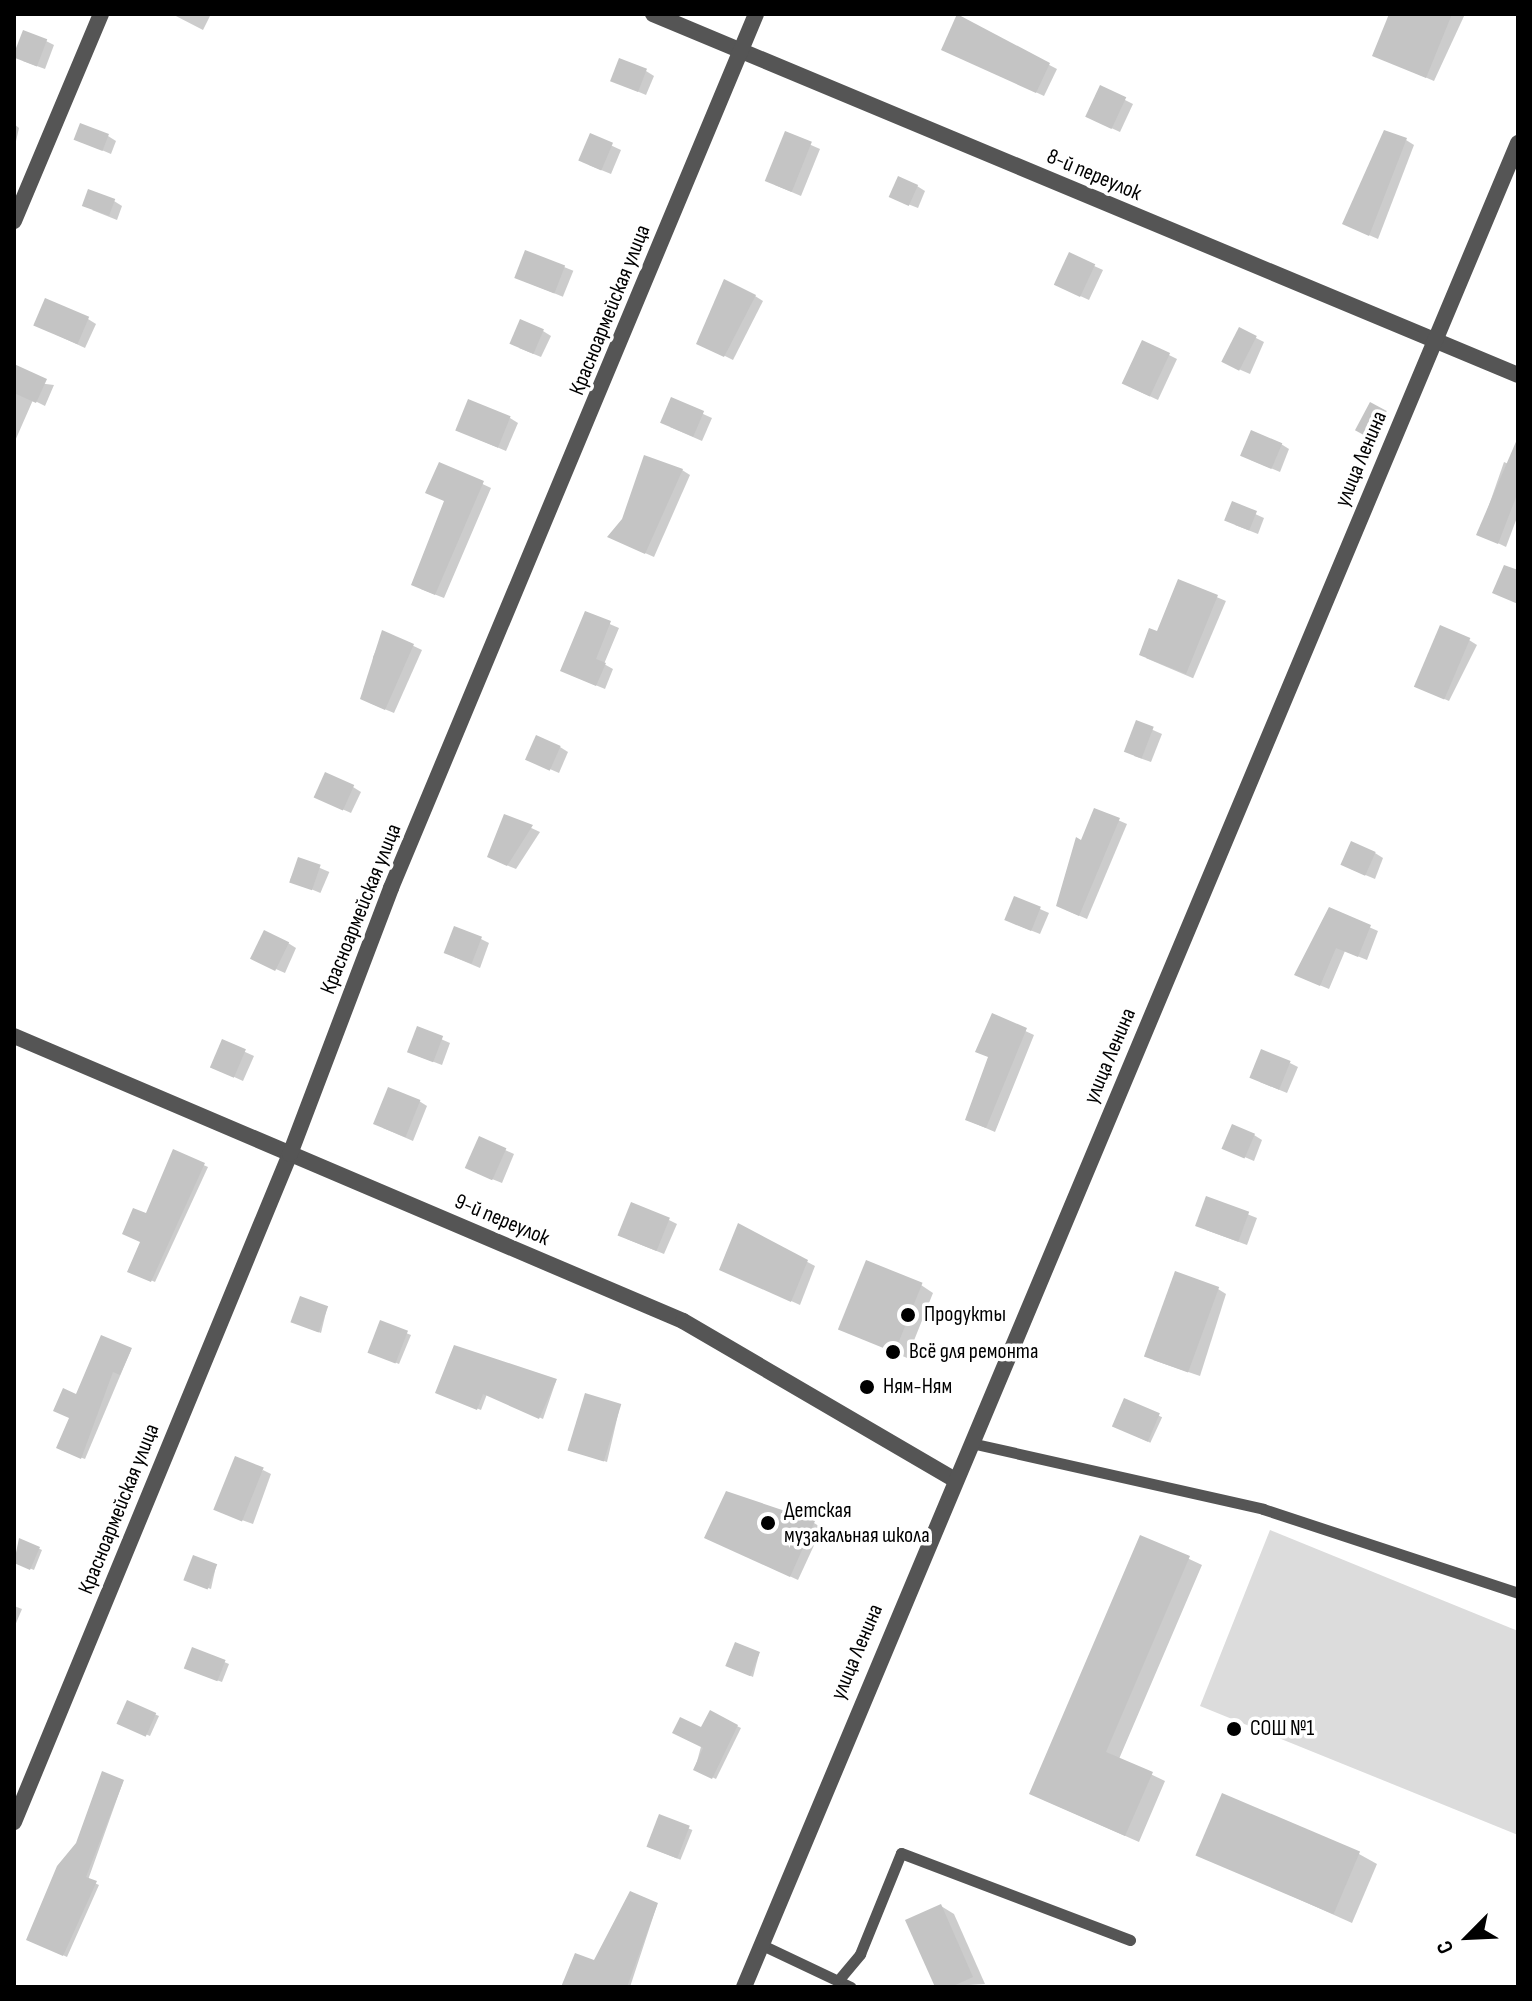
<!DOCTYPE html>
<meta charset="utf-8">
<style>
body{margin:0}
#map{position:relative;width:1532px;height:2001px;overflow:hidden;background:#fff;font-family:"Sofia Sans Condensed",sans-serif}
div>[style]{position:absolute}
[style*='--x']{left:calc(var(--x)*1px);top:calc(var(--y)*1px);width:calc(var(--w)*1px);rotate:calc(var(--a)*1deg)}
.green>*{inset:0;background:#dcdcdc}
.shadow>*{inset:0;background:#0003;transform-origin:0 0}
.building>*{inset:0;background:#c4c4c4;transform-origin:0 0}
.service>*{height:11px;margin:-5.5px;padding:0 5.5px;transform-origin:5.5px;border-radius:5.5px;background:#555}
.minor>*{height:16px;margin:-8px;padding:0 8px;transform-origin:8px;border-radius:8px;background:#555}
.tertiary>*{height:16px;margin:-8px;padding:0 8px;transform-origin:8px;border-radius:8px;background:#555}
.dots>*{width:22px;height:22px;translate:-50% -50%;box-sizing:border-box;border:4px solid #fff;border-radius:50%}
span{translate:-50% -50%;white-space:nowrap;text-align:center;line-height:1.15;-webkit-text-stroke:7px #fff;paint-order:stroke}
.street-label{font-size:22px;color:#000}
.poi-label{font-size:22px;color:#000}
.left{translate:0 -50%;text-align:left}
.frame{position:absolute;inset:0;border:16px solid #000;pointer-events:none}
.north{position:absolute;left:1428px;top:1897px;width:80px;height:80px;-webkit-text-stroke:6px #fff;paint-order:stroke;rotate:246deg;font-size:22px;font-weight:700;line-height:32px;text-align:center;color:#000}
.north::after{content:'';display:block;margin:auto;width:28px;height:36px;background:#000;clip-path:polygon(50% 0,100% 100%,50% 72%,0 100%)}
</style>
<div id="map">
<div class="green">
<i style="clip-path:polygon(1270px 1530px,1518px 1631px,1518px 1835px,1200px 1706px)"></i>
</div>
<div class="shadow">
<i style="clip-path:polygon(172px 14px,211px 14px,203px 30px)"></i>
<i style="clip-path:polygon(1391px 14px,1465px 14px,1434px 81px,1383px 59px)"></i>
<i style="clip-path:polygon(958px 17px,1057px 69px,1044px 96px,951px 53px)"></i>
<i style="clip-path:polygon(46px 41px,54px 45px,45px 69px,23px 61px)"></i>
<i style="clip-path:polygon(646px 71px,654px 76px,646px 95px,620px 84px)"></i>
<i style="clip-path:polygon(1101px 88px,1133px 104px,1120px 132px,1096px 121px)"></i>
<i style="clip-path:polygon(14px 124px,19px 128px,14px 150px)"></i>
<i style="clip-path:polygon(786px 134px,820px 149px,801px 196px,775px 185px)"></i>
<i style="clip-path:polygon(108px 136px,116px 141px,111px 154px,76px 139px)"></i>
<i style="clip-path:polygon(591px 136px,621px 150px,611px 174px,589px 165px)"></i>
<i style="clip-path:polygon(1406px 140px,1414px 145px,1378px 239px,1353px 228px)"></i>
<i style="clip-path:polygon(917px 186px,925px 191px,918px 208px,900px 201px)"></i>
<i style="clip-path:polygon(114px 201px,122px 206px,117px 220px,92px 210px)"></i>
<i style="left:527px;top:252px;width:50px;height:28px;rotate:22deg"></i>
<i style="clip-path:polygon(1070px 255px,1103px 270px,1089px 300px,1065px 289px)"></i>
<i style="clip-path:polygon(755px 296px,763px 301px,733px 360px,707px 347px)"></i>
<i style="clip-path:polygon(88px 319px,96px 324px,85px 348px,44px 329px)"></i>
<i style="clip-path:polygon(1240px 330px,1264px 342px,1250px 374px,1234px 367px)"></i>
<i style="clip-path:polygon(543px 331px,551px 336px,541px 357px,519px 348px)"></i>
<i style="clip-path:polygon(1143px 342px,1177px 359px,1158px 400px,1132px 388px)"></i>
<i style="clip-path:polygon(14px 380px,54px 385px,45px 406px,33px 400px,15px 441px)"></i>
<i style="clip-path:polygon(672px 400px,712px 418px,702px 441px,670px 427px)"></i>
<i style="left:1371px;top:405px;width:20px;height:28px;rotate:27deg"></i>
<i style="clip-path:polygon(510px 418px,518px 423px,506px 451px,466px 434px)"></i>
<i style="clip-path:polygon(1281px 444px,1289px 449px,1280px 472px,1251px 460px)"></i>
<i style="clip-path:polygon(1504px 462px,1518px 468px,1518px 515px,1506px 547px,1479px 534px)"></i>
<i style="clip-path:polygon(440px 464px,491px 488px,444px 598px,421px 589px,446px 501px)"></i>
<i style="clip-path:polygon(682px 470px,690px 475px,654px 557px,618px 541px)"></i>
<i style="clip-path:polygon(1233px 504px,1264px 518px,1258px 534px,1235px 525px)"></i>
<i style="left:1179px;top:581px;width:51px;height:84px;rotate:23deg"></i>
<i style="clip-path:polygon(586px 614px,619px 628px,604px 664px,613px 669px,605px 689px,571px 675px)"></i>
<i style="clip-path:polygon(384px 632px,422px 650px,394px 713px,370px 703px,373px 657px)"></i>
<i style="clip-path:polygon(1469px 640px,1477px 645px,1449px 701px,1424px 690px)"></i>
<i style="clip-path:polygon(1137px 723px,1162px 734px,1151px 762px,1134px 756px)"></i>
<i style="clip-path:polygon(560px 747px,568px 752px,559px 773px,536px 763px)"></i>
<i style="clip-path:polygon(353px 787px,361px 792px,351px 813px,324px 801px)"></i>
<i style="clip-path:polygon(1095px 810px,1127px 824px,1087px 919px,1066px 910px)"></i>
<i style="clip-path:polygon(505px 816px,540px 832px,516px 869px,497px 861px)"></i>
<i style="clip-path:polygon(1375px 853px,1383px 858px,1375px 879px,1351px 869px)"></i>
<i style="left:299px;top:859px;width:33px;height:23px;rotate:23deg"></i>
<i style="clip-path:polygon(1015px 898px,1049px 913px,1040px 934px,1015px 924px)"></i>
<i style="clip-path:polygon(1330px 910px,1378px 931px,1367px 960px,1345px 951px,1329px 989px,1305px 979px)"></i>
<i style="clip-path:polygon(481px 939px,489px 943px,480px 968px,454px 957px)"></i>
<i style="clip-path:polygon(288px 943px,296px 948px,285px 973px,262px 963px)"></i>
<i style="clip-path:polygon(993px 1016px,1034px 1035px,995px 1132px,967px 1120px,990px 1057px)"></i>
<i style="clip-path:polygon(418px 1029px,450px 1043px,442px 1065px,418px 1056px)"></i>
<i style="clip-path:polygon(223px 1042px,254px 1056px,243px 1081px,221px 1071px)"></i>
<i style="clip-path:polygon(1290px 1063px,1298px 1067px,1287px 1093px,1260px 1082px)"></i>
<i style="clip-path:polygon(419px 1101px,427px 1106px,413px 1141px,383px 1128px)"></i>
<i style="clip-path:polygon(1254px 1135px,1262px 1140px,1254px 1161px,1233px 1152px)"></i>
<i style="clip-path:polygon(481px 1139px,514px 1154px,502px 1183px,477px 1173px)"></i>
<i style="clip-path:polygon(174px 1152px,208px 1167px,155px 1282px,130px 1271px)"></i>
<i style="clip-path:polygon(1207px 1198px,1257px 1218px,1247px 1245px,1206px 1230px)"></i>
<i style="clip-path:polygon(669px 1220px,677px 1224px,664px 1254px,627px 1239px)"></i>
<i style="clip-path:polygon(739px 1226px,815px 1266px,800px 1305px,730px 1273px)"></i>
<i style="clip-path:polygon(921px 1285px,933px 1293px,907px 1358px,840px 1328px)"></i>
<i style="clip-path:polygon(1218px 1289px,1226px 1294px,1200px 1376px,1153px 1360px)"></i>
<i style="clip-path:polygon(327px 1308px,321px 1333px,295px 1323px)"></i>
<i style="clip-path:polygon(381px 1323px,411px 1335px,399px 1364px,373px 1353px)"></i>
<i style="clip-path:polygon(131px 1350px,85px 1459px,61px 1450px,77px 1397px)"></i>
<i style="clip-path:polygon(556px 1381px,543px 1419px,487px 1394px,481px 1410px,441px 1394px)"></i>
<i style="left:1125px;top:1400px;width:41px;height:28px;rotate:25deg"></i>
<i style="clip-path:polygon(620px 1406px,607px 1462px,573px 1451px)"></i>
<i style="clip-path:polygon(263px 1470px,271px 1474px,253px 1524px,225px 1514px)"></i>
<i style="clip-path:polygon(814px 1523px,822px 1528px,798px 1580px,715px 1542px)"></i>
<i style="clip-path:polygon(1142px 1537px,1202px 1565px,1119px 1759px,1165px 1781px,1139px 1842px,1044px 1800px)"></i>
<i style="clip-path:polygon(20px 1540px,42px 1550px,34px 1570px,14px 1562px)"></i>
<i style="clip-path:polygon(216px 1566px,211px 1589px,189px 1581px)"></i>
<i style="clip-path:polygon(14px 1606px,22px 1609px,14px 1628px)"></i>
<i style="clip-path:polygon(193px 1649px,229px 1664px,222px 1682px,189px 1670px)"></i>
<i style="clip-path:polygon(759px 1654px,753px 1677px,727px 1665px)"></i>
<i style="clip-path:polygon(128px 1703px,159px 1716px,150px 1736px,123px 1725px)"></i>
<i style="clip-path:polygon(710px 1713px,741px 1728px,716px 1779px,695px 1769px)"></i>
<i style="clip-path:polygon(123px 1782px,88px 1880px,99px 1885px,67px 1957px,29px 1939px)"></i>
<i style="left:660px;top:1817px;width:35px;height:32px;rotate:22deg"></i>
<i style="clip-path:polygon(1198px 1854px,1359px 1854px,1377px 1864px,1352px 1923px)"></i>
<i style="clip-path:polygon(657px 1905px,630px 1987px,565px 1987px,595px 1963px)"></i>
<i style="clip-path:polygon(941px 1906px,954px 1914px,985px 1984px,937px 1987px)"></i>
</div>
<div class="building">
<i style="clip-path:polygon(957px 14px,1050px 63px,1036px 93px,941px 50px)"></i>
<i style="clip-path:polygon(1389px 14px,1452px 14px,1426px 78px,1372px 56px)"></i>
<i style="left:23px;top:30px;width:26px;height:29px;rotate:21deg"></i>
<i style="left:619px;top:58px;width:30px;height:25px;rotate:21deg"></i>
<i style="left:1100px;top:85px;width:29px;height:35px;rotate:25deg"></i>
<i style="left:80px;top:123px;width:31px;height:18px;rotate:21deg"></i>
<i style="clip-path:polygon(1384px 130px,1407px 138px,1369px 236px,1342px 224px)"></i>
<i style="left:785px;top:131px;width:29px;height:54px;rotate:22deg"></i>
<i style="left:590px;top:133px;width:25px;height:30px;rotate:23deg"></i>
<i style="left:898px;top:176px;width:22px;height:23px;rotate:24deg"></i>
<i style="left:88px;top:189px;width:29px;height:18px;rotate:20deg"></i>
<i style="left:525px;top:250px;width:43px;height:30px;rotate:21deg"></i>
<i style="left:1069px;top:252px;width:29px;height:36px;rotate:25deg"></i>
<i style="clip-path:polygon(724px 279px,756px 295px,724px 357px,696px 344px)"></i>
<i style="left:45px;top:298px;width:48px;height:30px;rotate:23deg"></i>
<i style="left:520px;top:319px;width:26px;height:27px;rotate:23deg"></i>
<i style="left:1239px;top:327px;width:20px;height:39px;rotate:27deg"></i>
<i style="left:1142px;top:340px;width:31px;height:48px;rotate:25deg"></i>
<i style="clip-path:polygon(14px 364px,47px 379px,36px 403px,14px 393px)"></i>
<i style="left:671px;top:397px;width:36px;height:28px;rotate:23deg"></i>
<i style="left:468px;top:399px;width:46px;height:34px;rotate:22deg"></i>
<i style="left:1370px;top:402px;width:19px;height:32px;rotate:28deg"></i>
<i style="left:1251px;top:430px;width:34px;height:28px;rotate:23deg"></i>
<i style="clip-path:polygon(1518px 437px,1518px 492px,1498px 544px,1476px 535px)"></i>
<i style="clip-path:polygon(644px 455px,683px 469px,645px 554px,607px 537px,622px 519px)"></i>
<i style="clip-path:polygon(439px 462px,484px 481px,435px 595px,411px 585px,444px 501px,425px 493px)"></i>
<i style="left:1232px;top:501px;width:27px;height:21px;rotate:22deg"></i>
<i style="clip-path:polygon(1504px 565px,1518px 570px,1518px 604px,1492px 593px)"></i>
<i style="clip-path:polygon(1178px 579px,1218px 595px,1186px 674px,1139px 655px,1149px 628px,1157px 631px)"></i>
<i style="clip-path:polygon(585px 611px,611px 621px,596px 659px,606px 663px,596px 686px,560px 671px)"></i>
<i style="left:1440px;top:625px;width:33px;height:67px;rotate:23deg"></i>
<i style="clip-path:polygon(382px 630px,414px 644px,385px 710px,360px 699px)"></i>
<i style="left:1136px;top:720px;width:19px;height:34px;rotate:21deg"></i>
<i style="left:536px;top:735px;width:27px;height:27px;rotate:24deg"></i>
<i style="left:325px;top:772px;width:32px;height:28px;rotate:24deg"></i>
<i style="clip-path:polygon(1094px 808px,1120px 818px,1079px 916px,1056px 906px,1076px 837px,1081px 840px)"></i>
<i style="clip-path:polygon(504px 814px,533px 825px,507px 866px,487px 857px)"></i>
<i style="left:1351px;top:841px;width:27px;height:26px;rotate:24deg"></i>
<i style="left:298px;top:857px;width:24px;height:27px;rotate:19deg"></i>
<i style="left:1014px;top:896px;width:29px;height:26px;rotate:22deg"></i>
<i style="clip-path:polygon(1329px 907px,1371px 925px,1358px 957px,1336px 948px,1320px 986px,1294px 975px)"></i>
<i style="left:454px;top:926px;width:30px;height:29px;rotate:21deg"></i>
<i style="left:264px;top:930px;width:28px;height:32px;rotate:26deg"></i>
<i style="clip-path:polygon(992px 1013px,1027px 1028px,986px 1128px,965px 1120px,988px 1057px,975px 1052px)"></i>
<i style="left:417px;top:1026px;width:28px;height:28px;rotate:21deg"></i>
<i style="left:222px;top:1039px;width:26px;height:31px;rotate:23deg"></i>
<i style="left:1261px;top:1049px;width:32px;height:31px;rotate:22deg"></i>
<i style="left:388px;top:1087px;width:35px;height:40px;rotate:22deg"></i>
<i style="left:1232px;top:1124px;width:25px;height:27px;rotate:23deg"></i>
<i style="left:479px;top:1136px;width:30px;height:35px;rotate:24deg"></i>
<i style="clip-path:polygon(173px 1149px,205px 1163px,151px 1282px,127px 1272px,140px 1242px,122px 1234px,133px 1208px,146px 1213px)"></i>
<i style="left:1206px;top:1196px;width:46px;height:32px;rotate:20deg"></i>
<i style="left:631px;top:1202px;width:42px;height:36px;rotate:22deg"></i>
<i style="clip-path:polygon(738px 1223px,808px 1260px,791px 1302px,719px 1270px)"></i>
<i style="left:866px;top:1260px;width:61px;height:75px;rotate:22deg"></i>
<i style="left:1175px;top:1271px;width:47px;height:91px;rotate:20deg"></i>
<i style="left:300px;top:1296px;width:30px;height:28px;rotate:20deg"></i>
<i style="left:380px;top:1320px;width:30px;height:35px;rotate:21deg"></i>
<i style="clip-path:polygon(101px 1335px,132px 1348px,120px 1375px,113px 1372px,81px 1459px,56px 1448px,69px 1418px,53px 1411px,63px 1388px,76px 1394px)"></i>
<i style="clip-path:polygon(454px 1345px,557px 1379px,539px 1419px,483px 1394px,477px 1410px,435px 1393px)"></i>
<i style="left:585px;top:1393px;width:38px;height:60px;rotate:17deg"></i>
<i style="left:1124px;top:1398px;width:39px;height:31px;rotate:23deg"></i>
<i style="left:235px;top:1456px;width:31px;height:58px;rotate:22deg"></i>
<i style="clip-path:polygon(726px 1491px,815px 1521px,790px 1577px,704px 1538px)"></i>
<i style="clip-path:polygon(1140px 1535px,1190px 1556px,1106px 1752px,1153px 1772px,1125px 1836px,1029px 1794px)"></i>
<i style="clip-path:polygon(19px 1538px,40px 1547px,30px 1570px,14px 1563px)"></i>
<i style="left:193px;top:1555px;width:26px;height:27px;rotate:21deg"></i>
<i style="left:735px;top:1642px;width:27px;height:26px;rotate:22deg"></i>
<i style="left:192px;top:1647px;width:36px;height:23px;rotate:21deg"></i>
<i style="left:127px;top:1700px;width:32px;height:26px;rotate:24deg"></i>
<i style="clip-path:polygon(710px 1710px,738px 1725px,712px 1779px,693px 1770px,703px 1748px,672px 1733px,680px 1717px,701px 1727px)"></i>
<i style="clip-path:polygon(102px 1771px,124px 1780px,86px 1877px,97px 1881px,63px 1956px,26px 1940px,57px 1866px,76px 1843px)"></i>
<i style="left:1222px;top:1793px;width:150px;height:68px;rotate:23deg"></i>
<i style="left:659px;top:1814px;width:33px;height:35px;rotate:21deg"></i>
<i style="clip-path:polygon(630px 1891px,658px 1903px,627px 1987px,561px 1987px,575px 1953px,594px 1960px)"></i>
<i style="clip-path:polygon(941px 1904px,973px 1977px,951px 1987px,935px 1987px,905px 1920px)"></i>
</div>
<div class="service">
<i style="--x:971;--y:1443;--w:299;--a:12.7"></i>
<i style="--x:1263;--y:1509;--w:268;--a:18.2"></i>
<i style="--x:762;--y:1945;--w:98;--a:25.3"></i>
<i style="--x:841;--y:1977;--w:30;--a:-50"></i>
<i style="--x:860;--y:1954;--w:109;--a:-67.9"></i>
<i style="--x:901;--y:1853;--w:245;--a:20.8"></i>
</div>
<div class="minor">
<i style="--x:653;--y:14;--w:937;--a:22.65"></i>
<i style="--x:14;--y:221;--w:225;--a:-67.2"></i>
<i style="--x:14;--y:1036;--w:727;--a:23.07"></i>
<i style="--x:683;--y:1321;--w:315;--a:30.3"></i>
<i style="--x:14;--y:1822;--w:723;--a:-67.55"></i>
<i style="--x:290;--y:1154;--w:285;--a:-69.2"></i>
<i style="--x:391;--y:888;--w:947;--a:-67.33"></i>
</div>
<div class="tertiary">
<i style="--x:744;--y:1987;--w:2000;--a:-67.23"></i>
</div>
<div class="dots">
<i style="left:908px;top:1315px;background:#000"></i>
<i style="left:893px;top:1352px;background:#000"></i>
<i style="left:867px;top:1387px;background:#000"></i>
<i style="left:768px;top:1523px;background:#000"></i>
<i style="left:1234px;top:1729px;background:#000"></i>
</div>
<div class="street-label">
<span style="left:1094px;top:175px;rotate:23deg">8-й переулок</span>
<span style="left:610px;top:310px;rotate:-68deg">Красноармейская улица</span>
<span style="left:1361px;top:459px;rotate:-67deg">улица Ленина</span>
<span style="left:361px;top:909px;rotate:-68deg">Красноармейская улица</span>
<span style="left:1110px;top:1056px;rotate:-67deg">улица Ленина</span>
<span style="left:502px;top:1220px;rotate:23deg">9-й переулок</span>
<span style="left:119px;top:1509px;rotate:-68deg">Красноармейская улица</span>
<span style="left:857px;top:1652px;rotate:-67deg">улица Ленина</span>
</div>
<div class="poi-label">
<span class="left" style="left:924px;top:1315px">Продукты</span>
<span class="left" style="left:909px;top:1352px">Всё для ремонта</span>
<span class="left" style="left:883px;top:1387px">Ням-Ням</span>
<span class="left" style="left:784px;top:1523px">Детская<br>музакальная школа</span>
<span class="left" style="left:1250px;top:1729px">СОШ №1</span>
</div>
<div class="frame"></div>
<div class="north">С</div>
</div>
